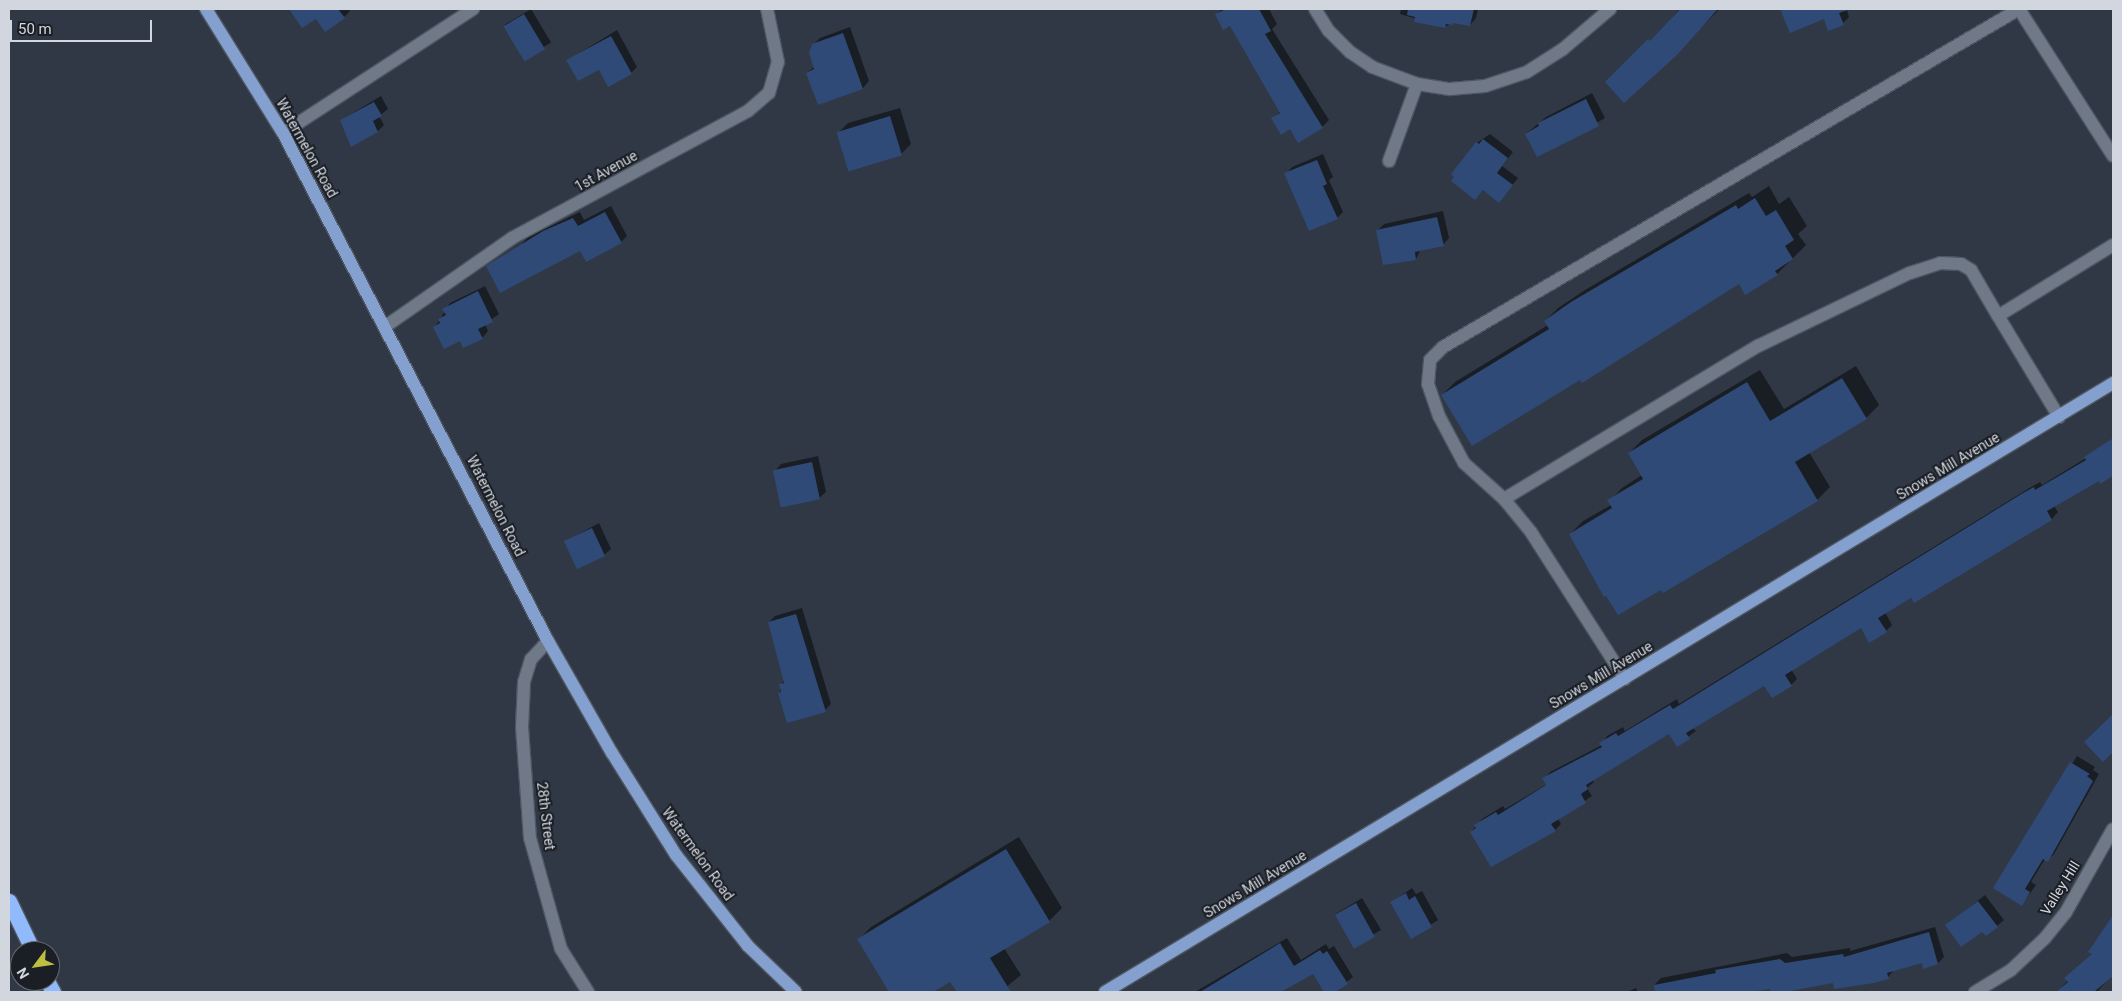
<!DOCTYPE html>
<style>
body{margin:0}
#map{position:relative;width:2122px;height:1001px;overflow:hidden;background:#303845;font-family:Roboto,sans-serif}
div>[style]{position:absolute}
[style*='--x']{left:calc(var(--x)*1px);top:calc(var(--y)*1px);width:calc(var(--w)*1px);rotate:calc(var(--a)*1deg)}
.shadow>*{inset:0;background:#0007;transform-origin:0 0}
.building>*{inset:0;background:#2f4a76;transform-origin:0 0}
.roads{filter:drop-shadow(1px 0 #4f5661) drop-shadow(-1px 0 #4f5661) drop-shadow(0 1px #4f5661) drop-shadow(0 -1px #4f5661)}
.minor>*{height:12px;margin:-6px;padding:0 6px;transform-origin:6px;border-radius:6px;background:#6f7988}
.major>*{height:12px;margin:-6px;padding:0 6px;transform-origin:6px;border-radius:6px;background:#83a0ce}
.highway>*{height:15px;margin:-7.5px;padding:0 7.5px;transform-origin:7.5px;border-radius:7.5px;background:#90bafc}
span{translate:-50% -50%;white-space:nowrap;text-align:center;line-height:1.15;-webkit-text-stroke:4px #1b1f25;paint-order:stroke}
.street-label{font-size:14px;color:#d2d7df}
.frame{position:absolute;inset:0;border:10px solid #d2d7df;pointer-events:none}
.north{position:absolute;left:10px;top:941px;width:50px;height:50px;box-sizing:border-box;background:#1b1f25;border:1px solid #64696f;border-radius:50%;rotate:239deg;font-size:14px;font-weight:700;line-height:20px;text-align:center;color:#d2d7df}
.north::after{content:'';display:block;margin:auto;width:18px;height:22px;background:#bebf42;clip-path:polygon(50% 0,100% 100%,50% 72%,0 100%)}
.scale{position:absolute;left:10px;top:20px;width:142px;height:22px;box-sizing:border-box;border:2px solid #d2d7df;border-top:0;padding-left:6px;font-size:15px;line-height:18px;white-space:nowrap;color:#d2d7df;-webkit-text-stroke:4px #1b1f25;paint-order:stroke}
</style>
<div id="map">
<div class="shadow">
<i style="clip-path:polygon(290px 9px,349px 9px,350px 11px,344px 17px,316px 17px,302px 27px)"></i>
<i style="left:531px;top:9px;width:39px;height:31px;rotate:59deg"></i>
<i style="clip-path:polygon(1222px 9px,1269px 9px,1277px 24px,1272px 29px,1329px 120px,1322px 127px,1298px 141px,1291px 128px,1273px 118px,1281px 111px,1230px 25px,1216px 15px)"></i>
<i style="clip-path:polygon(1401px 9px,1478px 9px,1476px 18px,1470px 25px,1455px 22px,1444px 27px,1400px 14px)"></i>
<i style="clip-path:polygon(1679px 9px,1720px 9px,1624px 101px,1607px 82px,1657px 36px)"></i>
<i style="clip-path:polygon(1782px 9px,1850px 9px,1847px 10px,1849px 17px,1843px 23px,1825px 18px,1790px 31px)"></i>
<i style="clip-path:polygon(850px 27px,869px 81px,863px 88px,818px 104px,807px 73px,814px 67px,813px 45px,820px 38px)"></i>
<i style="clip-path:polygon(617px 30px,637px 67px,631px 73px,568px 60px)"></i>
<i style="clip-path:polygon(1592px 93px,1605px 118px,1541px 154px,1526px 134px,1546px 117px)"></i>
<i style="clip-path:polygon(381px 96px,388px 109px,379px 116px,384px 125px,378px 131px,341px 120px)"></i>
<i style="clip-path:polygon(900px 108px,911px 144px,901px 154px,838px 133px,848px 123px)"></i>
<i style="clip-path:polygon(1490px 134px,1513px 152px,1502px 166px,1518px 178px,1499px 201px,1484px 189px,1475px 198px,1477px 143px)"></i>
<i style="clip-path:polygon(1323px 154px,1333px 177px,1329px 180px,1343px 212px,1337px 218px,1286px 174px,1292px 167px)"></i>
<i style="clip-path:polygon(1769px 186px,1779px 204px,1789px 197px,1807px 226px,1798px 234px,1806px 245px,1777px 274px,1746px 293px,1739px 283px,1580px 378px,1442px 395px,1455px 382px,1548px 325px,1545px 321px,1558px 308px,1585px 290px,1749px 193px,1752px 197px)"></i>
<i style="clip-path:polygon(611px 206px,627px 236px,621px 242px,488px 266px,522px 244px,528px 237px,580px 212px,584px 220px)"></i>
<i style="clip-path:polygon(1443px 211px,1449px 238px,1443px 245px,1421px 249px,1416px 259px,1377px 231px,1384px 224px)"></i>
<i style="clip-path:polygon(485px 286px,499px 314px,485px 324px,488px 331px,482px 338px,461px 339px,435px 327px,450px 303px)"></i>
<i style="clip-path:polygon(1856px 366px,1879px 405px,1866px 418px,1809px 452px,1830px 487px,1817px 500px,1570px 534px,1583px 521px,1611px 505px,1609px 501px,1622px 488px,1642px 475px,1629px 453px,1642px 440px,1760px 370px,1784px 409px)"></i>
<i style="clip-path:polygon(2113px 438px,2113px 475px,2101px 482px,2099px 479px,2054px 506px,2058px 512px,2052px 519px,1915px 602px,1911px 596px,1885px 612px,1892px 625px,1886px 631px,1861px 626px,1791px 669px,1797px 679px,1791px 685px,1765px 684px,1693px 728px,1696px 731px,1677px 745px,1669px 732px,1592px 779px,1594px 782px,1587px 788px,1592px 796px,1558px 819px,1561px 824px,1555px 830px,1471px 832px,1482px 819px,1503px 806px,1505px 809px,1547px 784px,1544px 779px,1550px 772px,1602px 745px,1607px 736px,1623px 727px,1625px 731px,1677px 699px,1679px 704px,2031px 487px,2040px 482px,2042px 485px,2086px 458px)"></i>
<i style="clip-path:polygon(818px 456px,826px 492px,819px 498px,775px 471px,781px 464px)"></i>
<i style="clip-path:polygon(599px 523px,611px 549px,604px 555px,566px 541px)"></i>
<i style="clip-path:polygon(802px 608px,831px 704px,825px 710px,780px 693px,780px 685px,785px 680px,769px 622px,775px 616px)"></i>
<i style="clip-path:polygon(2077px 756px,2095px 767px,2093px 770px,2099px 774px,2054px 854px,2048px 860px,2045px 859px,2031px 882px,2036px 885px,2022px 904px,1995px 888px)"></i>
<i style="clip-path:polygon(1019px 837px,1062px 908px,1049px 921px,1004px 948px,1021px 975px,1000px 992px,958px 992px,951px 980px,931px 992px,890px 992px,858px 940px,871px 927px)"></i>
<i style="clip-path:polygon(1412px 888px,1416px 894px,1422px 891px,1438px 920px,1411px 937px,1392px 902px)"></i>
<i style="clip-path:polygon(1985px 895px,2004px 920px,1997px 926px,1983px 930px,1947px 925px)"></i>
<i style="left:1362px;top:898px;width:37px;height:31px;rotate:59deg"></i>
<i style="clip-path:polygon(2113px 917px,2113px 974px,2097px 992px,2057px 992px,2093px 954px,2089px 951px)"></i>
<i style="clip-path:polygon(1935px 927px,1944px 957px,1938px 963px,1922px 962px,1894px 970px,1888px 977px,1834px 982px,1775px 992px,1772px 992px,1771px 988px,1742px 992px,1656px 992px,1655px 984px,1661px 978px,1787px 953px,1792px 957px,1850px 948px,1850px 951px)"></i>
<i style="clip-path:polygon(1287px 938px,1301px 960px,1326px 944px,1329px 949px,1334px 946px,1353px 977px,1333px 992px,1326px 992px,1313px 972px,1281px 992px,1195px 992px)"></i>
<i style="clip-path:polygon(1636px 988px,1638px 992px,1627px 992px)"></i>
</div>
<div class="building">
<i style="clip-path:polygon(289px 9px,338px 9px,345px 18px,325px 32px,316px 19px,302px 28px)"></i>
<i style="clip-path:polygon(1226px 9px,1259px 9px,1271px 31px,1265px 34px,1323px 128px,1298px 143px,1290px 129px,1281px 135px,1271px 118px,1280px 113px,1230px 26px,1223px 30px,1215px 14px)"></i>
<i style="clip-path:polygon(1408px 9px,1474px 9px,1470px 26px,1453px 23px,1453px 25px,1446px 24px,1445px 28px,1414px 22px,1415px 17px,1407px 15px)"></i>
<i style="clip-path:polygon(1680px 9px,1718px 9px,1677px 55px,1624px 103px,1605px 82px,1648px 39px,1650px 41px)"></i>
<i style="clip-path:polygon(1780px 9px,1848px 9px,1848px 10px,1839px 13px,1844px 25px,1828px 31px,1824px 19px,1790px 33px)"></i>
<i style="left:524px;top:14px;width:41px;height:24px;rotate:59deg"></i>
<i style="clip-path:polygon(843px 33px,863px 89px,818px 105px,806px 73px,814px 69px,809px 53px,812px 44px)"></i>
<i style="clip-path:polygon(611px 36px,632px 74px,608px 87px,599px 70px,578px 81px,566px 60px)"></i>
<i style="clip-path:polygon(1586px 99px,1599px 126px,1537px 157px,1525px 134px,1539px 126px,1538px 123px)"></i>
<i style="clip-path:polygon(374px 102px,382px 116px,373px 121px,378px 132px,351px 147px,340px 120px)"></i>
<i style="left:890px;top:116px;width:41px;height:56px;rotate:73deg"></i>
<i style="clip-path:polygon(1483px 139px,1508px 158px,1497px 173px,1513px 185px,1499px 203px,1483px 190px,1475px 200px,1451px 181px,1454px 177px,1451px 174px,1476px 142px,1479px 144px)"></i>
<i style="clip-path:polygon(1317px 160px,1327px 184px,1323px 186px,1338px 219px,1309px 231px,1284px 173px)"></i>
<i style="clip-path:polygon(1755px 198px,1766px 216px,1776px 210px,1794px 240px,1785px 246px,1793px 259px,1775px 271px,1778px 275px,1745px 295px,1739px 284px,1582px 383px,1580px 380px,1472px 446px,1441px 395px,1549px 329px,1544px 321px,1571px 302px,1736px 205px,1738px 209px)"></i>
<i style="clip-path:polygon(605px 212px,622px 243px,586px 262px,580px 251px,500px 293px,486px 266px,543px 231px,573px 218px,578px 226px)"></i>
<i style="clip-path:polygon(1437px 217px,1444px 246px,1415px 252px,1416px 260px,1383px 265px,1376px 230px)"></i>
<i style="clip-path:polygon(478px 291px,493px 322px,478px 329px,483px 339px,463px 348px,460px 341px,444px 349px,433px 327px,440px 323px,438px 319px,446px 315px,442px 309px)"></i>
<i style="clip-path:polygon(1842px 378px,1867px 419px,1795px 462px,1818px 501px,1663px 593px,1661px 590px,1618px 615px,1606px 596px,1604px 597px,1569px 534px,1612px 508px,1607px 500px,1643px 479px,1628px 453px,1747px 382px,1770px 421px)"></i>
<i style="clip-path:polygon(2113px 438px,2113px 476px,2100px 484px,2099px 481px,2047px 511px,2052px 520px,1914px 603px,1911px 598px,1878px 618px,1887px 632px,1869px 643px,1861px 628px,1785px 675px,1792px 686px,1772px 698px,1764px 686px,1686px 733px,1690px 739px,1677px 747px,1669px 734px,1586px 785px,1588px 789px,1581px 794px,1586px 803px,1551px 824px,1556px 831px,1491px 867px,1470px 832px,1476px 828px,1474px 825px,1496px 812px,1498px 815px,1546px 785px,1542px 778px,1602px 747px,1599px 743px,1616px 733px,1618px 736px,1670px 705px,1673px 709px,2023px 493px,2034px 487px,2035px 490px,2086px 460px,2084px 457px)"></i>
<i style="left:812px;top:462px;width:38px;height:40px;rotate:78deg"></i>
<i style="left:592px;top:528px;width:31px;height:31px;rotate:65deg"></i>
<i style="clip-path:polygon(796px 614px,826px 712px,787px 723px,778px 693px,781px 692px,779px 684px,784px 683px,768px 622px)"></i>
<i style="clip-path:polygon(2113px 714px,2113px 752px,2103px 762px,2084px 742px)"></i>
<i style="clip-path:polygon(2070px 762px,2090px 774px,2087px 776px,2093px 781px,2048px 862px,2043px 859px,2025px 889px,2030px 892px,2022px 906px,1993px 888px)"></i>
<i style="clip-path:polygon(1006px 849px,1050px 922px,990px 958px,1011px 992px,957px 992px,950px 982px,933px 992px,889px 992px,857px 939px)"></i>
<i style="clip-path:polygon(1406px 893px,1409px 900px,1415px 896px,1432px 927px,1411px 939px,1390px 902px)"></i>
<i style="clip-path:polygon(1978px 901px,1998px 927px,1986px 936px,1982px 932px,1961px 947px,1945px 925px)"></i>
<i style="left:1356px;top:903px;width:39px;height:24px;rotate:61deg"></i>
<i style="clip-path:polygon(2113px 915px,2113px 976px,2094px 992px,2056px 992px,2068px 982px,2064px 978px,2092px 954px,2088px 952px)"></i>
<i style="clip-path:polygon(1929px 932px,1938px 964px,1923px 969px,1922px 963px,1887px 973px,1889px 979px,1874px 983px,1834px 989px,1833px 983px,1785px 992px,1770px 992px,1770px 989px,1750px 992px,1655px 992px,1654px 985px,1716px 973px,1715px 970px,1780px 959px,1785px 963px,1843px 954px,1844px 957px)"></i>
<i style="clip-path:polygon(1280px 943px,1294px 966px,1320px 950px,1323px 954px,1327px 951px,1348px 984px,1335px 992px,1324px 992px,1313px 974px,1281px 992px,1200px 992px)"></i>
</div>
<div class="roads">
<div class="minor">
<i style="--x:1315;--y:9;--w:26;--a:58"></i>
<i style="--x:1329;--y:31;--w:30;--a:45"></i>
<i style="--x:1350;--y:52;--w:27;--a:34"></i>
<i style="--x:1372;--y:67;--w:48;--a:20.7"></i>
<i style="--x:1417;--y:84;--w:33;--a:9"></i>
<i style="--x:1450;--y:89;--w:35;--a:-5"></i>
<i style="--x:1485;--y:86;--w:44;--a:-18.4"></i>
<i style="--x:1527;--y:72;--w:43;--a:-32.6"></i>
<i style="--x:1563;--y:49;--w:62;--a:-40.4"></i>
<i style="--x:283;--y:133;--w:227;--a:-33.1"></i>
<i style="--x:1389;--y:161;--w:82;--a:-70"></i>
<i style="--x:386;--y:326;--w:154;--a:-34.9"></i>
<i style="--x:512;--y:238;--w:268;--a:-28.3"></i>
<i style="--x:748;--y:111;--w:28;--a:-41"></i>
<i style="--x:769;--y:93;--w:32;--a:-74"></i>
<i style="--x:778;--y:62;--w:54;--a:-101.7"></i>
<i style="--x:2059;--y:417;--w:118;--a:-121.1"></i>
<i style="--x:1998;--y:316;--w:135;--a:-31.7"></i>
<i style="--x:1504;--y:499;--w:297;--a:-31.1"></i>
<i style="--x:1758;--y:346;--w:169;--a:-25.7"></i>
<i style="--x:1910;--y:273;--w:32;--a:-18"></i>
<i style="--x:1940;--y:263;--w:21;--a:3"></i>
<i style="--x:1961;--y:264;--w:12;--a:31"></i>
<i style="--x:1971;--y:270;--w:53;--a:59.6"></i>
<i style="--x:548;--y:641;--w:25;--a:133"></i>
<i style="--x:531;--y:659;--w:24;--a:107"></i>
<i style="--x:524;--y:682;--w:45;--a:92.5"></i>
<i style="--x:522;--y:727;--w:111;--a:85.9"></i>
<i style="--x:530;--y:838;--w:115;--a:74.4"></i>
<i style="--x:561;--y:949;--w:51;--a:57.9"></i>
<i style="--x:1625;--y:679;--w:174;--a:-122.6"></i>
<i style="--x:1531;--y:532;--w:43;--a:-129.3"></i>
<i style="--x:1504;--y:499;--w:54;--a:-138"></i>
<i style="--x:1464;--y:463;--w:53;--a:-118"></i>
<i style="--x:1439;--y:416;--w:34;--a:-109"></i>
<i style="--x:1428;--y:384;--w:24;--a:-85"></i>
<i style="--x:1430;--y:360;--w:18;--a:-45"></i>
<i style="--x:1443;--y:347;--w:668;--a:-30.4"></i>
<i style="--x:2019;--y:9;--w:174;--a:57.4"></i>
<i style="--x:1975;--y:992;--w:42;--a:-31.4"></i>
<i style="--x:2011;--y:970;--w:47;--a:-43.3"></i>
<i style="--x:2045;--y:938;--w:33;--a:-51"></i>
<i style="--x:2066;--y:912;--w:95;--a:-60.5"></i>
</div>
<div class="major">
<i style="--x:206;--y:9;--w:146;--a:58.2"></i>
<i style="--x:283;--y:133;--w:573;--a:62.45"></i>
<i style="--x:548;--y:641;--w:129;--a:60.3"></i>
<i style="--x:612;--y:753;--w:120;--a:57.9"></i>
<i style="--x:676;--y:855;--w:116;--a:51.6"></i>
<i style="--x:748;--y:946;--w:66;--a:43.8"></i>
<i style="--x:1105;--y:992;--w:1178;--a:-31.14"></i>
</div>
<div class="highway">
<i style="--x:9;--y:901;--w:55;--a:64.4"></i>
<i style="--x:47;--y:981;--w:13;--a:61"></i>
</div>
</div>
<div class="street-label">
<span style="left:307px;top:148px;rotate:61deg">Watermelon Road</span>
<span style="left:606px;top:171px;rotate:-29deg">1st Avenue</span>
<span style="left:1948px;top:466px;rotate:-31deg">Snows Mill Avenue</span>
<span style="left:496px;top:506px;rotate:63deg">Watermelon Road</span>
<span style="left:1601px;top:675px;rotate:-31deg">Snows Mill Avenue</span>
<span style="left:546px;top:816px;rotate:83deg">28th Street</span>
<span style="left:698px;top:854px;rotate:54deg">Watermelon Road</span>
<span style="left:1255px;top:884px;rotate:-31deg">Snows Mill Avenue</span>
<span style="left:2060px;top:888px;rotate:-58deg">Valley Hill</span>
</div>
<div class="frame"></div>
<div class="north">N</div>
<div class="scale">50 m</div>
</div>
